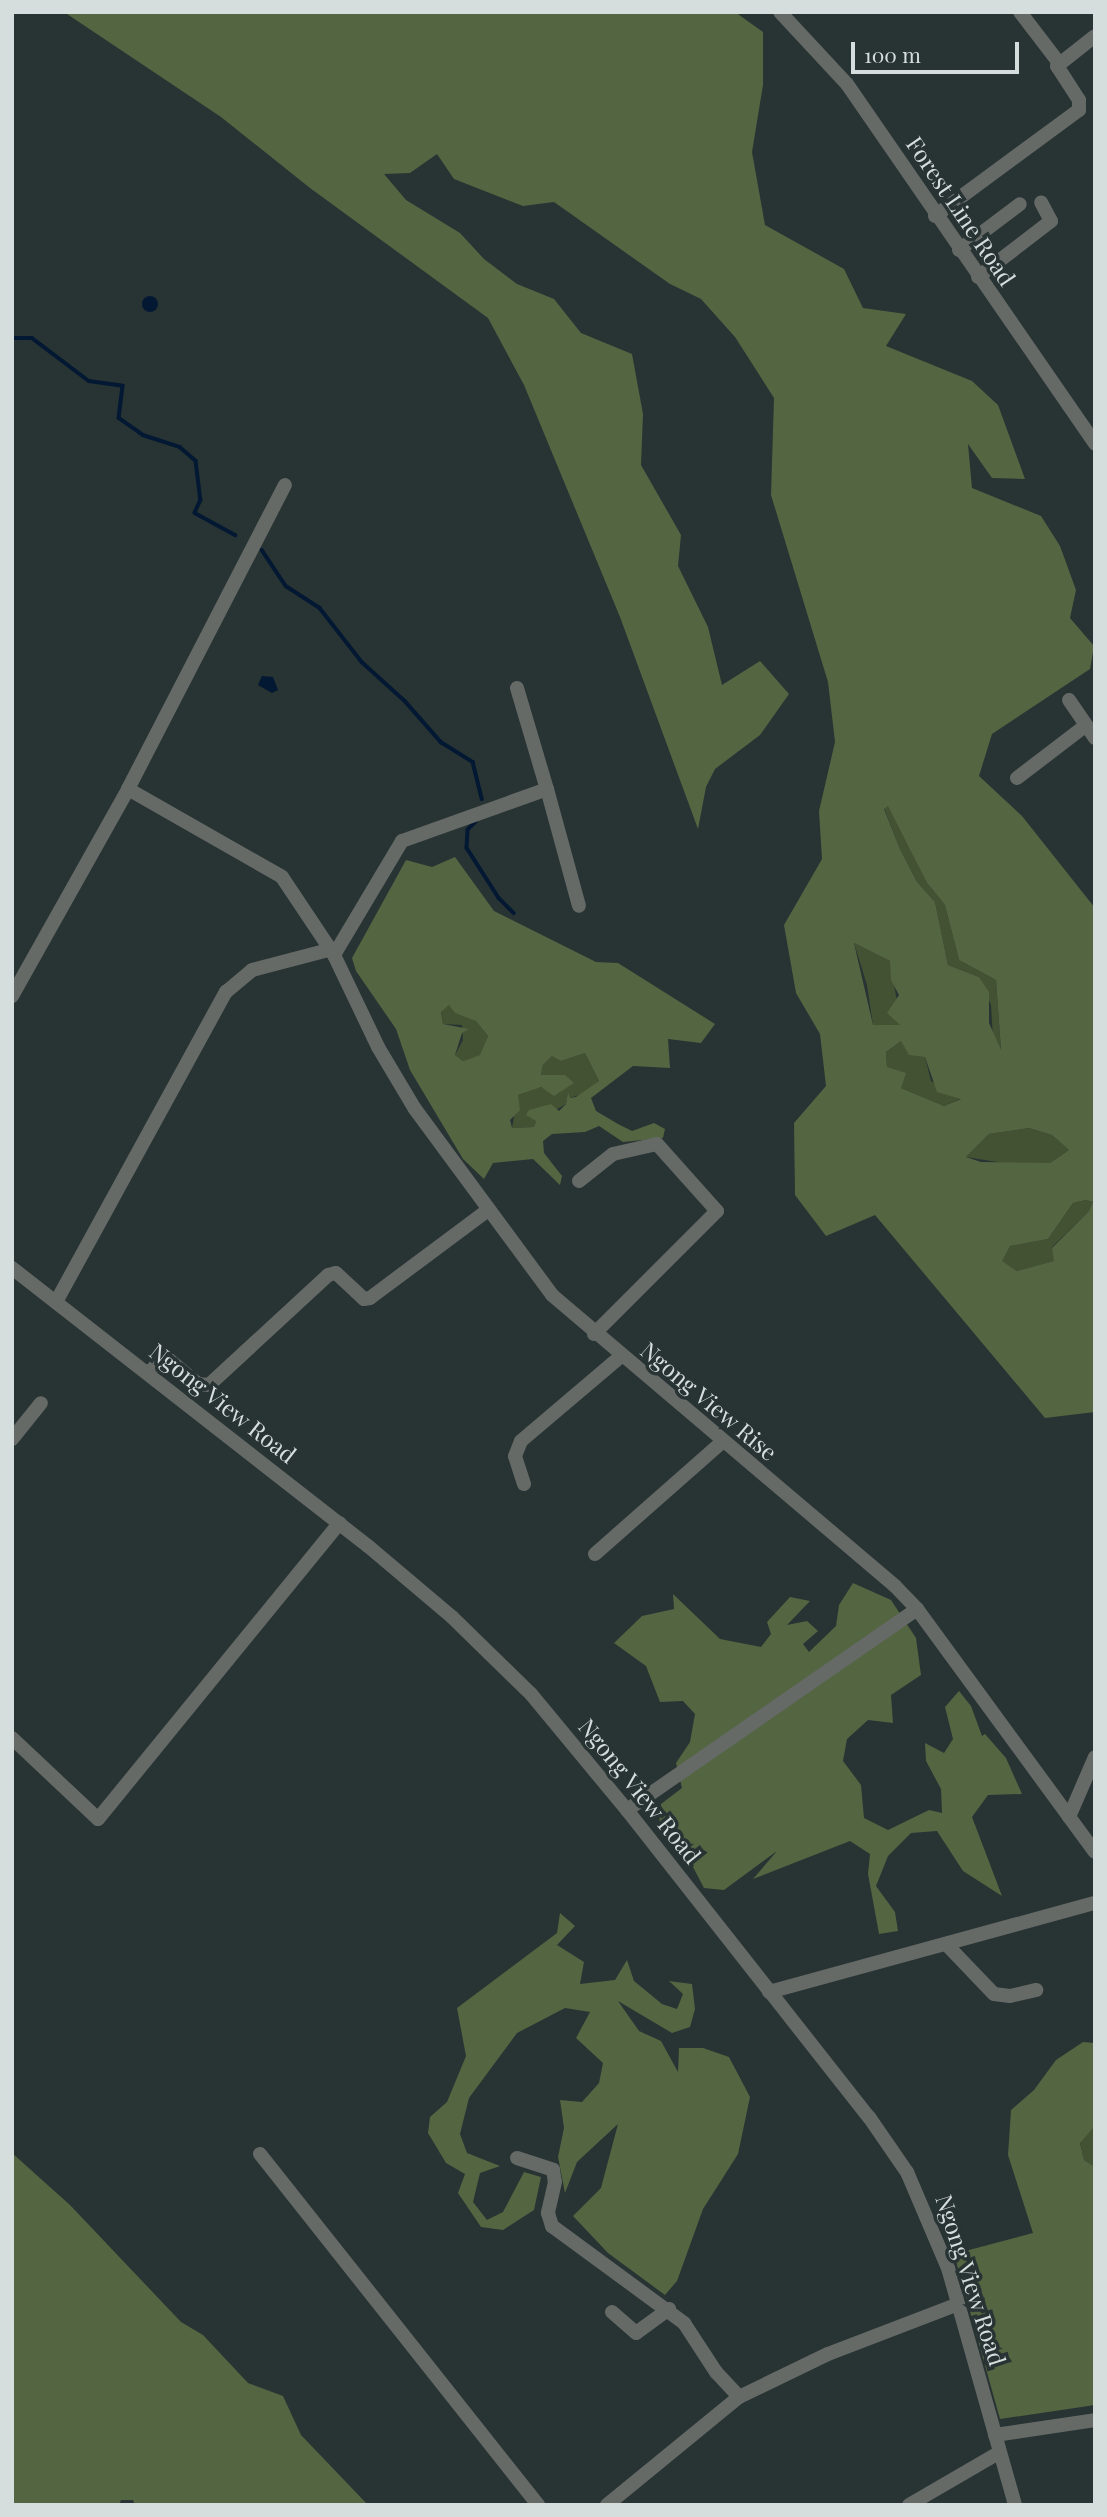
<!DOCTYPE html>
<style>
body{margin:0}
#map{position:relative;width:1107px;height:2517px;overflow:hidden;background:#283333;font-family:"Playfair Display",serif}
div>[style]{position:absolute}
[style*='--x']{left:calc(var(--x)*1px);top:calc(var(--y)*1px);width:calc(var(--w)*1px);rotate:calc(var(--a)*1deg)}
.green>*{inset:0;background:#435233}
.forest>*{inset:0;background:#546542}
.water>*{inset:0;background:#031832}
.round{border-radius:50%}
.stream>*{height:3.5px;margin:-1.75px;padding:0 1.75px;transform-origin:1.75px;border-radius:1.75px;background:#031832}
.minor>*{height:14px;margin:-7px;padding:0 7px;transform-origin:7px;border-radius:7px;background:#656a67}
span{translate:-50% -50%;white-space:nowrap;text-align:center;line-height:1.15;-webkit-text-stroke:7px #283333;paint-order:stroke}
.street-label{font-size:23px;color:#d6dedd}
.frame{position:absolute;inset:0;border:14px solid #d6dedd;pointer-events:none}
.scale{position:absolute;left:851px;top:42px;width:168px;height:32px;box-sizing:border-box;border:4px solid #d6dedd;border-top:0;padding-left:9px;font-size:21px;line-height:24px;white-space:nowrap;color:#d6dedd;-webkit-text-stroke:5px #283333;paint-order:stroke}
</style>
<div id="map">
<div class="green">
<i style="clip-path:polygon(889px 805px,927px 883px,945px 905px,959px 960px,996px 980px,1001px 1051px,993px 1039px,991px 1005px,979px 977px,948px 965px,935px 902px,917px 882px,900px 849px,884px 808px)"></i>
<i style="clip-path:polygon(854px 943px,890px 961px,901px 1025px,873px 1025px,867px 985px)"></i>
<i style="clip-path:polygon(449px 1005px,476px 1021px,488px 1036px,481px 1055px,463px 1061px,455px 1055px,463px 1040px,462px 1025px,443px 1024px,441px 1011px)"></i>
<i style="clip-path:polygon(901px 1041px,925px 1057px,931px 1081px,962px 1098px,944px 1106px,901px 1088px,887px 1067px,886px 1052px)"></i>
<i style="clip-path:polygon(585px 1053px,599px 1081px,585px 1093px,570px 1098px,568px 1093px,566px 1104px,536px 1121px,534px 1127px,512px 1128px,518px 1095px,540px 1087px,559px 1093px,564px 1087px,565px 1075px,541px 1075px,543px 1065px,553px 1055px,561px 1061px)"></i>
<i style="clip-path:polygon(1029px 1128px,1052px 1135px,1069px 1150px,1050px 1163px,1016px 1165px,966px 1157px,989px 1134px)"></i>
<i style="clip-path:polygon(1086px 1200px,1093px 1202px,1089px 1211px,1052px 1247px,1055px 1261px,1017px 1271px,1001px 1261px,1010px 1246px,1048px 1239px,1073px 1203px)"></i>
<i style="clip-path:polygon(1095px 2126px,1095px 2167px,1084px 2160px,1080px 2142px)"></i>
</div>
<div class="forest">
<i style="clip-path:polygon(evenodd,64px 12px,735px 12px,763px 32px,763px 85px,752px 152px,765px 225px,844px 269px,863px 308px,906px 314px,886px 346px,972px 381px,998px 405px,1025px 479px,992px 478px,968px 444px,972px 488px,1041px 516px,1060px 546px,1076px 590px,1070px 618px,1094px 646px,1090px 669px,992px 734px,979px 776px,1022px 816px,1095px 908px,1095px 1412px,1045px 1418px,875px 1215px,826px 1236px,795px 1195px,794px 1123px,826px 1086px,820px 1034px,796px 993px,784px 925px,822px 859px,819px 811px,835px 742px,828px 682px,771px 495px,774px 398px,735px 337px,701px 299px,670px 284px,554px 202px,523px 206px,454px 179px,437px 154px,410px 173px,384px 174px,406px 200px,460px 233px,484px 259px,517px 284px,554px 299px,581px 333px,632px 354px,643px 414px,641px 465px,681px 535px,678px 566px,708px 627px,722px 685px,760px 661px,789px 694px,760px 735px,715px 769px,706px 787px,698px 829px,620px 617px,524px 385px,488px 318px,310px 188px,221px 117px,64px 12px,888px 806px,927px 883px,945px 905px,959px 960px,996px 980px,1001px 1050px,989px 1023px,989px 992px,979px 977px,948px 965px,935px 902px,917px 882px,900px 849px,884px 809px,888px 806px,64px 12px,854px 943px,890px 961px,891px 980px,899px 995px,887px 1013px,900px 1025px,873px 1025px,854px 943px,64px 12px,901px 1041px,909px 1055px,925px 1057px,937px 1092px,961px 1099px,944px 1106px,901px 1088px,906px 1073px,887px 1067px,886px 1052px,901px 1041px,64px 12px,1029px 1128px,1052px 1135px,1069px 1150px,1050px 1163px,981px 1162px,966px 1157px,989px 1134px,1029px 1128px,64px 12px,1086px 1200px,1093px 1202px,1089px 1211px,1052px 1248px,1054px 1261px,1017px 1271px,1002px 1261px,1010px 1246px,1048px 1239px,1073px 1203px,1086px 1200px)"></i>
<i style="clip-path:polygon(evenodd,455px 857px,494px 911px,596px 962px,618px 963px,715px 1024px,701px 1043px,668px 1039px,670px 1068px,633px 1066px,591px 1098px,596px 1111px,618px 1124px,632px 1131px,654px 1123px,665px 1129px,663px 1138px,623px 1142px,599px 1126px,585px 1132px,552px 1134px,543px 1141px,544px 1153px,562px 1176px,560px 1185px,533px 1159px,493px 1163px,484px 1179px,463px 1159px,410px 1070px,396px 1029px,356px 971px,352px 958px,406px 860px,432px 867px,455px 857px,449px 1005px,455px 1013px,476px 1021px,488px 1036px,480px 1055px,463px 1061px,455px 1055px,462px 1033px,469px 1029px,443px 1024px,441px 1012px,449px 1005px,455px 857px,585px 1053px,599px 1081px,576px 1097px,570px 1098px,568px 1092px,566px 1104px,559px 1111px,551px 1104px,529px 1110px,526px 1115px,536px 1121px,534px 1127px,512px 1128px,510px 1120px,520px 1110px,518px 1095px,541px 1087px,554px 1096px,574px 1083px,565px 1075px,541px 1075px,543px 1065px,552px 1056px,561px 1061px,585px 1053px)"></i>
<i style="clip-path:polygon(853px 1583px,891px 1600px,916px 1638px,921px 1675px,891px 1695px,893px 1723px,868px 1720px,847px 1739px,843px 1761px,861px 1785px,864px 1818px,888px 1830px,929px 1810px,942px 1813px,941px 1789px,926px 1761px,925px 1743px,944px 1753px,953px 1739px,945px 1707px,959px 1691px,971px 1706px,982px 1736px,985px 1734px,1006px 1758px,1022px 1794px,988px 1795px,972px 1817px,1002px 1896px,963px 1871px,937px 1831px,911px 1833px,888px 1856px,876px 1886px,895px 1912px,898px 1931px,879px 1934px,868px 1874px,870px 1854px,850px 1841px,753px 1879px,777px 1851px,724px 1890px,704px 1888px,683px 1848px,659px 1826px,661px 1804px,682px 1788px,676px 1763px,690px 1742px,695px 1714px,683px 1701px,660px 1702px,646px 1666px,614px 1643px,642px 1616px,674px 1609px,673px 1594px,720px 1639px,761px 1647px,771px 1634px,767px 1622px,790px 1597px,810px 1601px,787px 1625px,807px 1621px,818px 1631px,803px 1644px,809px 1652px,836px 1626px,839px 1605px)"></i>
<i style="clip-path:polygon(560px 1913px,575px 1926px,557px 1945px,584px 1962px,580px 1984px,615px 1980px,627px 1960px,634px 1981px,662px 2004px,677px 2009px,683px 1994px,669px 1981px,692px 1984px,695px 2009px,690px 2027px,672px 2033px,618px 2001px,639px 2031px,661px 2041px,678px 2072px,679px 2048px,703px 2048px,729px 2057px,750px 2097px,738px 2154px,703px 2209px,677px 2281px,665px 2295px,608px 2253px,573px 2216px,601px 2188px,618px 2124px,577px 2162px,565px 2193px,558px 2157px,564px 2128px,560px 2100px,582px 2102px,599px 2083px,603px 2063px,576px 2038px,590px 2012px,565px 2008px,517px 2033px,469px 2098px,460px 2134px,467px 2153px,500px 2166px,480px 2173px,473px 2202px,487px 2220px,503px 2212px,524px 2172px,541px 2177px,534px 2210px,503px 2230px,481px 2227px,458px 2193px,465px 2174px,446px 2163px,428px 2133px,430px 2117px,447px 2102px,466px 2056px,457px 2008px,557px 1933px)"></i>
<i style="clip-path:polygon(1083px 2042px,1095px 2043px,1095px 2126px,1080px 2143px,1084px 2160px,1095px 2167px,1095px 2405px,1000px 2419px,954px 2254px,1033px 2233px,1008px 2155px,1011px 2110px,1034px 2090px,1056px 2060px)"></i>
<i style="clip-path:polygon(12px 2153px,70px 2205px,181px 2322px,203px 2335px,248px 2383px,283px 2396px,301px 2435px,368px 2505px,135px 2505px,133px 2500px,121px 2500px,119px 2505px,12px 2505px)"></i>
</div>
<div class="water">
<i class="round" style="left:142px;top:296px;width:16px;height:16px"></i>
<i style="clip-path:polygon(262px 676px,273px 677px,278px 690px,272px 693px,258px 685px)"></i>
</div>
<div class="stream">
<i style="--x:12;--y:338;--w:20;--a:0"></i>
<i style="--x:32;--y:338;--w:71;--a:37"></i>
<i style="--x:89;--y:381;--w:34;--a:8"></i>
<i style="--x:123;--y:386;--w:32;--a:97"></i>
<i style="--x:119;--y:418;--w:29;--a:35"></i>
<i style="--x:143;--y:435;--w:39;--a:18"></i>
<i style="--x:180;--y:447;--w:21;--a:41"></i>
<i style="--x:196;--y:461;--w:39;--a:83"></i>
<i style="--x:201;--y:500;--w:14;--a:115"></i>
<i style="--x:195;--y:513;--w:46;--a:28.8"></i>
<i style="--x:262;--y:550;--w:43;--a:56.3"></i>
<i style="--x:286;--y:586;--w:40;--a:32.9"></i>
<i style="--x:320;--y:608;--w:68;--a:52.1"></i>
<i style="--x:362;--y:662;--w:58;--a:42.2"></i>
<i style="--x:405;--y:701;--w:55;--a:48.7"></i>
<i style="--x:441;--y:742;--w:38;--a:32"></i>
<i style="--x:473;--y:762;--w:38;--a:76"></i>
<i style="--x:476;--y:822;--w:11;--a:135"></i>
<i style="--x:468;--y:830;--w:18;--a:93"></i>
<i style="--x:467;--y:848;--w:59;--a:57.4"></i>
<i style="--x:499;--y:898;--w:21;--a:45"></i>
</div>
<div class="minor">
<i style="--x:780;--y:12;--w:98;--a:47.1"></i>
<i style="--x:847;--y:84;--w:437;--a:55.4"></i>
<i style="--x:1020;--y:12;--w:64;--a:52.6"></i>
<i style="--x:935;--y:216;--w:179;--a:-36.4"></i>
<i style="--x:1079;--y:110;--w:10;--a:-90"></i>
<i style="--x:1079;--y:100;--w:40;--a:-122.9"></i>
<i style="--x:1057;--y:66;--w:48;--a:-38.3"></i>
<i style="--x:959;--y:250;--w:76;--a:-37"></i>
<i style="--x:978;--y:277;--w:92;--a:-37.5"></i>
<i style="--x:1051;--y:221;--w:21;--a:-118"></i>
<i style="--x:517;--y:688;--w:105;--a:73.5"></i>
<i style="--x:1069;--y:700;--w:46;--a:55.6"></i>
<i style="--x:1017;--y:778;--w:86;--a:-37.4"></i>
<i style="--x:128;--y:789;--w:342;--a:-62.7"></i>
<i style="--x:334;--y:955;--w:133;--a:-59.2"></i>
<i style="--x:402;--y:841;--w:154;--a:-19.7"></i>
<i style="--x:547;--y:789;--w:121;--a:74.7"></i>
<i style="--x:12;--y:996;--w:237;--a:-60.7"></i>
<i style="--x:128;--y:789;--w:177;--a:29.7"></i>
<i style="--x:282;--y:877;--w:94;--a:56.3"></i>
<i style="--x:334;--y:955;--w:102;--a:64.4"></i>
<i style="--x:378;--y:1047;--w:72;--a:59.2"></i>
<i style="--x:415;--y:1109;--w:231;--a:53.6"></i>
<i style="--x:552;--y:1295;--w:450;--a:40.3"></i>
<i style="--x:895;--y:1586;--w:32;--a:46"></i>
<i style="--x:917;--y:1609;--w:301;--a:53.8"></i>
<i style="--x:579;--y:1181;--w:43;--a:-38.5"></i>
<i style="--x:613;--y:1154;--w:45;--a:-12.8"></i>
<i style="--x:657;--y:1144;--w:90;--a:48.2"></i>
<i style="--x:717;--y:1211;--w:174;--a:135"></i>
<i style="--x:12;--y:1268;--w:452;--a:38"></i>
<i style="--x:368;--y:1546;--w:110;--a:40.2"></i>
<i style="--x:452;--y:1617;--w:110;--a:44.3"></i>
<i style="--x:531;--y:1694;--w:151;--a:50.4"></i>
<i style="--x:627;--y:1810;--w:391;--a:51.8"></i>
<i style="--x:869;--y:2117;--w:67;--a:55.4"></i>
<i style="--x:907;--y:2172;--w:104;--a:66.9"></i>
<i style="--x:948;--y:2268;--w:246;--a:74.2"></i>
<i style="--x:56;--y:1302;--w:354;--a:-61.3"></i>
<i style="--x:226;--y:992;--w:34;--a:-40"></i>
<i style="--x:252;--y:970;--w:80;--a:-14.6"></i>
<i style="--x:148;--y:1373;--w:24;--a:-42"></i>
<i style="--x:166;--y:1357;--w:42;--a:40.2"></i>
<i style="--x:198;--y:1384;--w:11;--a:5"></i>
<i style="--x:209;--y:1385;--w:162;--a:-42.7"></i>
<i style="--x:328;--y:1275;--w:8;--a:-14"></i>
<i style="--x:336;--y:1273;--w:38;--a:43"></i>
<i style="--x:364;--y:1299;--w:6;--a:-9"></i>
<i style="--x:370;--y:1298;--w:147;--a:-36.7"></i>
<i style="--x:12;--y:1439;--w:46;--a:-51.1"></i>
<i style="--x:524;--y:1484;--w:29;--a:-108"></i>
<i style="--x:515;--y:1456;--w:16;--a:-68"></i>
<i style="--x:521;--y:1441;--w:130;--a:-40.3"></i>
<i style="--x:595;--y:1554;--w:169;--a:-41.4"></i>
<i style="--x:12;--y:1738;--w:118;--a:43.3"></i>
<i style="--x:98;--y:1819;--w:382;--a:-50.8"></i>
<i style="--x:627;--y:1810;--w:353;--a:-34.7"></i>
<i style="--x:1069;--y:1817;--w:65;--a:-66.6"></i>
<i style="--x:946;--y:1944;--w:69;--a:46.2"></i>
<i style="--x:994;--y:1994;--w:16;--a:7"></i>
<i style="--x:1010;--y:1996;--w:27;--a:-13"></i>
<i style="--x:769;--y:1992;--w:338;--a:-15.3"></i>
<i style="--x:260;--y:2154;--w:448;--a:51.6"></i>
<i style="--x:517;--y:2158;--w:38;--a:18"></i>
<i style="--x:553;--y:2170;--w:12;--a:81"></i>
<i style="--x:555;--y:2182;--w:32;--a:103"></i>
<i style="--x:548;--y:2213;--w:14;--a:73"></i>
<i style="--x:552;--y:2226;--w:164;--a:36.3"></i>
<i style="--x:684;--y:2323;--w:59;--a:56.9"></i>
<i style="--x:716;--y:2372;--w:34;--a:47"></i>
<i style="--x:739;--y:2397;--w:99;--a:-25.8"></i>
<i style="--x:828;--y:2354;--w:139;--a:-21"></i>
<i style="--x:612;--y:2312;--w:32;--a:41"></i>
<i style="--x:636;--y:2333;--w:41;--a:-36"></i>
<i style="--x:995;--y:2435;--w:101;--a:-8.5"></i>
<i style="--x:607;--y:2505;--w:171;--a:-39.3"></i>
<i style="--x:909;--y:2505;--w:105;--a:-30.2"></i>
</div>
<div class="street-label">
<span style="left:961px;top:211px;rotate:56deg">Forest Line Road</span>
<span style="left:709px;top:1401px;rotate:40deg">Ngong View Rise</span>
<span style="left:223px;top:1403px;rotate:38deg">Ngong View Road</span>
<span style="left:640px;top:1791px;rotate:51deg">Ngong View Road</span>
<span style="left:971px;top:2280px;rotate:72deg">Ngong View Road</span>
</div>
<div class="frame"></div>
<div class="scale">100 m</div>
</div>
